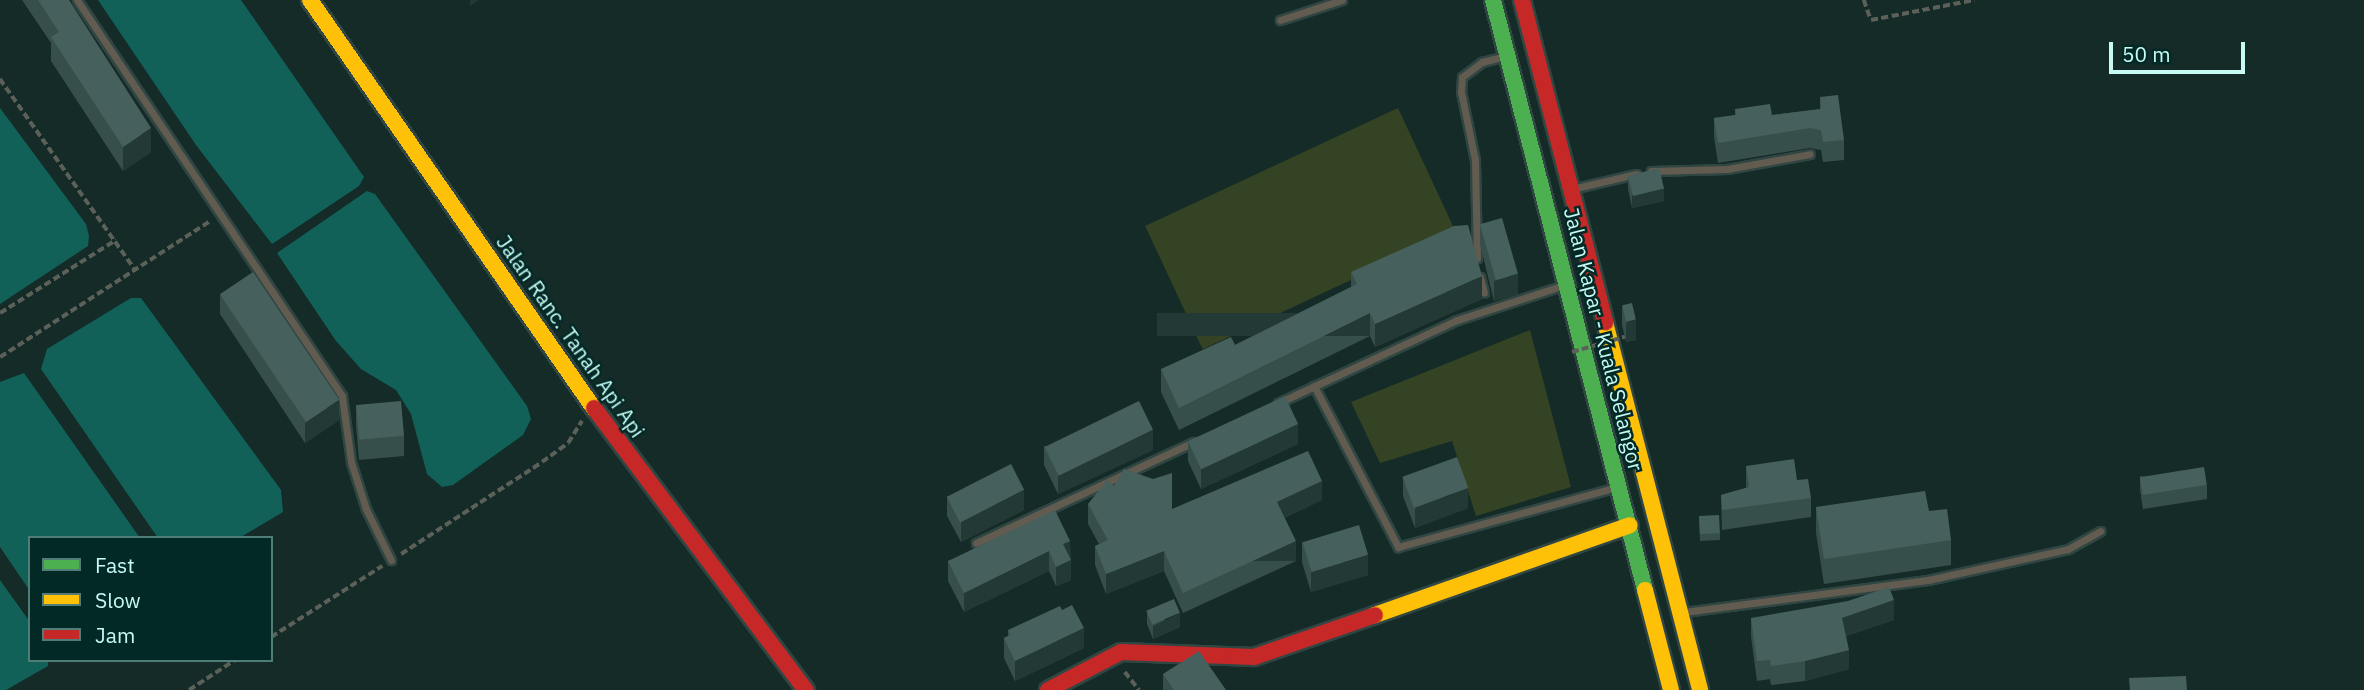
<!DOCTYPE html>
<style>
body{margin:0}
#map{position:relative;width:2364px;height:690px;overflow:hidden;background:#152b28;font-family:"IBM Plex Sans",sans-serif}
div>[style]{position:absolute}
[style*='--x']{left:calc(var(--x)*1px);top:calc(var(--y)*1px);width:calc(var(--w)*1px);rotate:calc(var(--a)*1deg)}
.green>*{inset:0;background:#344323;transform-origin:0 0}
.water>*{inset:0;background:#116159}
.path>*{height:3.5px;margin-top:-1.75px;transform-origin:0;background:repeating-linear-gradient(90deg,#5b6058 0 7px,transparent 0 10.5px)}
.roads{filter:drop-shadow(2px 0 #304643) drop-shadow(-2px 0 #304643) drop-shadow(0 2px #304643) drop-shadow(0 -2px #304643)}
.lane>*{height:7px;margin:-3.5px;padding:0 3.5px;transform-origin:3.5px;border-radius:3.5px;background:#625b4f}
.fast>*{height:16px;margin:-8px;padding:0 8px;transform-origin:8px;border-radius:8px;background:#4caf50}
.slow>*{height:16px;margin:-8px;padding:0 8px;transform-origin:8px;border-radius:8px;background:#ffc107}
.jam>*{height:16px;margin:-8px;padding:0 8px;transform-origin:8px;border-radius:8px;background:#c62828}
.path-bridge>*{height:3.5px;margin-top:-1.75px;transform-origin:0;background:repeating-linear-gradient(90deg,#5b6058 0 7px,transparent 0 10.5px)}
.wall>*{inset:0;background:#374f4b}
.shaded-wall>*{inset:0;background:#233935;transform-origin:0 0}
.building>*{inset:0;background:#46615d;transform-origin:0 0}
span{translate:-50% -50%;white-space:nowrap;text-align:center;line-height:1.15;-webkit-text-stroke:5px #022926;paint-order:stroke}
.street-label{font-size:21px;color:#c6faf3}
.legend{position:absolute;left:28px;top:536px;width:245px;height:126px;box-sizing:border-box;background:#022926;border:2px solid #507d78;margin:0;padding:9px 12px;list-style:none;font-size:21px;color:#c6faf3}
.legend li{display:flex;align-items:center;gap:14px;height:35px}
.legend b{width:35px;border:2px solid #507d78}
.scale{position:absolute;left:2109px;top:42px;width:136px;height:32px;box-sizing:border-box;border:4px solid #c6faf3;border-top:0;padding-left:9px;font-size:21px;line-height:24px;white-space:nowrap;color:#c6faf3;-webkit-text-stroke:5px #022926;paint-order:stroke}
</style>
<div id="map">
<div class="green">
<i style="left:1398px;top:108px;width:136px;height:279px;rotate:65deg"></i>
<i style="clip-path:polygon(1530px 330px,1571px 487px,1476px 516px,1452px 441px,1380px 463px,1351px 402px)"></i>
</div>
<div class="water">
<i style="clip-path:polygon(98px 0,241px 0,364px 177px,359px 186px,272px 244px,196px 145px)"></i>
<i style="clip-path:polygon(0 108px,86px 224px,89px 236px,88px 246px,0 304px)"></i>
<i style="clip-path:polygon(367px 191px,375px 194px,527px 406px,531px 419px,523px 435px,453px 485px,442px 487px,427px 474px,411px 414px,396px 390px,361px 369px,336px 341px,277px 253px)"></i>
<i style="clip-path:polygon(131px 298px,141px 298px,281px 490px,283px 512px,239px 538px,158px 538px,41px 369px,47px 349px)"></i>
<i style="clip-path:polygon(24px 373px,140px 538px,30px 538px,30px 591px,0 547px,0 382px)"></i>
<i style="clip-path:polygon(0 580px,30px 622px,30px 660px,48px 660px,48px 666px,6px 690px,0 690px)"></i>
</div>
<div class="path">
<i style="--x:1864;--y:0;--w:21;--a:71"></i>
<i style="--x:1871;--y:20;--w:105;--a:-11"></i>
<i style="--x:0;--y:79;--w:234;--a:54.7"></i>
<i style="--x:0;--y:313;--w:137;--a:-32.2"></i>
<i style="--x:0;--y:357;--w:250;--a:-32.9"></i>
<i style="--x:401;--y:554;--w:168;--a:-33.1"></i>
<i style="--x:542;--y:462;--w:32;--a:-36"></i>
<i style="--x:568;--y:443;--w:26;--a:-58"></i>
<i style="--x:271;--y:637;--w:132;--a:-32.6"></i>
<i style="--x:1125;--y:672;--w:23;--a:52"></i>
<i style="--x:189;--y:690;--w:55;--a:-33.1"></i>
</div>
<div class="roads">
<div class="lane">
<i style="--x:77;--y:0;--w:476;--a:56.2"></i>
<i style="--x:342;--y:396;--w:67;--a:82.2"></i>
<i style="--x:351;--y:462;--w:49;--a:72.3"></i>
<i style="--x:366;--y:509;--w:57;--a:63.9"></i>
<i style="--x:1280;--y:20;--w:65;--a:-17.9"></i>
<i style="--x:1651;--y:171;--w:76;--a:-1.5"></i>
<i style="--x:1727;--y:169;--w:84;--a:-10.2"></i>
<i style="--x:1576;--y:188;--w:62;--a:-13.1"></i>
<i style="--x:1477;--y:258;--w:98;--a:-91.2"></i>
<i style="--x:1475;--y:160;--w:69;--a:-101.6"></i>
<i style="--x:1461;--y:92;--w:15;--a:-86"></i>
<i style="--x:1462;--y:77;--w:25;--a:-37"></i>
<i style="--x:1482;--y:62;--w:21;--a:-14"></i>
<i style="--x:1480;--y:277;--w:16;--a:76"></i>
<i style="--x:1314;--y:386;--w:182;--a:62.4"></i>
<i style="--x:1398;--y:547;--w:223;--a:-15.3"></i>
<i style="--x:1278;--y:403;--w:197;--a:-24.9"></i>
<i style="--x:1457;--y:320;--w:109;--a:-18.1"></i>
<i style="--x:976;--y:543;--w:240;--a:-24.9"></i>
<i style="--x:1684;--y:612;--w:246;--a:-7.5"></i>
<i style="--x:1928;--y:580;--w:143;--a:-12.5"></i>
<i style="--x:2068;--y:549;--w:37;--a:-29"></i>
</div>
<div class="fast">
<i style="--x:1493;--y:0;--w:609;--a:75.55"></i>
</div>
<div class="slow">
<i style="--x:310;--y:0;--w:497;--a:55.2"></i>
<i style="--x:1605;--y:322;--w:380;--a:75.5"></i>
<i style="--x:1645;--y:590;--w:103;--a:75.4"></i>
<i style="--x:1375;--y:615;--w:270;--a:-19.4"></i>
</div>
<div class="jam">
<i style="--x:1522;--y:0;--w:333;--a:75.5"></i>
<i style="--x:594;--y:408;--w:353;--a:53.1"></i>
<i style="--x:1048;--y:690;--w:82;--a:-27.5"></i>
<i style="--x:1121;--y:652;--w:133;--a:2.2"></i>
<i style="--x:1254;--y:657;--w:128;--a:-19.1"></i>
</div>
</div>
<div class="path-bridge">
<i style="--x:1572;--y:352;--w:57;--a:-16.2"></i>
</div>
<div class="wall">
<i style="clip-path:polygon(22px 0,69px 0,151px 152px,123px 171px,51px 61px,51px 43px)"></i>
<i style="clip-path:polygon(1820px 97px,1844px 140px,1844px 160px,1823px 162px,1821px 150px,1810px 148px,1718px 163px,1714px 137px,1714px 118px,1735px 115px,1735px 109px,1772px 115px,1820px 109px)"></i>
<i style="clip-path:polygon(1628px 176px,1664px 201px,1632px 208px,1628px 189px)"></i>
<i style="clip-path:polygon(1480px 224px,1518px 294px,1494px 301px,1480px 244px)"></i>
<i style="clip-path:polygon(1351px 272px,1482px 299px,1375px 347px,1370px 336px,1179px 430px,1161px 392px,1161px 369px,1235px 345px,1351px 287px)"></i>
<i style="clip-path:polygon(220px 295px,339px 420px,305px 443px,220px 314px)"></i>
<i style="clip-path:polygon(1622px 305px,1636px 340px,1626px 342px,1622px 325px)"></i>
<i style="clip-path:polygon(356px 405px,404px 436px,404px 456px,359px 460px,356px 425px)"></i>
<i style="clip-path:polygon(1188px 441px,1298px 444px,1201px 489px,1188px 461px)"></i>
<i style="clip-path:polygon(1044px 446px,1153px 450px,1058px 494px,1044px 465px)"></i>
<i style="clip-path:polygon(1746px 466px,1797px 480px,1811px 498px,1811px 517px,1722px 530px,1721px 495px,1746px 488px)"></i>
<i style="clip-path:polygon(2140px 476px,2207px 485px,2207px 499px,2143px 509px,2140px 490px)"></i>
<i style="clip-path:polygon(1403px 477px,1468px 508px,1415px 528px,1403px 496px)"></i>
<i style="clip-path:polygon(1114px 486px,1172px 509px,1322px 500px,1284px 518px,1296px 561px,1183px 613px,1164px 571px,1106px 594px,1095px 565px,1095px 546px,1099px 544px,1088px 524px,1088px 504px)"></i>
<i style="clip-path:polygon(947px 496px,1024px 510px,961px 542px,947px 516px)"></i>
<i style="clip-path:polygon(1816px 507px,1929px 511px,1951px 540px,1951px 565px,1824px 584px,1816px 533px)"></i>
<i style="clip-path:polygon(1699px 517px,1720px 533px,1720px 540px,1700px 541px)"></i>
<i style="clip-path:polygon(1070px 541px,1071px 580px,1056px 586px,1049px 571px,964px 612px,948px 581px,948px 561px)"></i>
<i style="clip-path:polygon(1302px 542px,1368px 575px,1311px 592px,1302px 562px)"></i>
<i style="clip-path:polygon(1147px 611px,1180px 627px,1153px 639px,1147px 624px)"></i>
<i style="clip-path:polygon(1751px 618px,1894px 620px,1846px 636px,1849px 669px,1805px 681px,1771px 685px,1770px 679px,1757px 681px,1751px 637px)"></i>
<i style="clip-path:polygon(1008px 630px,1084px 648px,1015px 681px,1004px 658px,1004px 638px,1008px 636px)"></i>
<i style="clip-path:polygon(1163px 674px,1226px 690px,1163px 690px)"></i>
</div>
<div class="shaded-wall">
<i style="clip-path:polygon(470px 0,479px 0,470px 6px)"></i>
<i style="clip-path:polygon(151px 128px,151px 152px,123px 171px,123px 147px)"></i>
<i style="clip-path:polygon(1664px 188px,1664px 201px,1632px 208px,1632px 195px)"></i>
<i style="clip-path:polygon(1518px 274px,1518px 294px,1494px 301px,1494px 281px)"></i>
<i style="clip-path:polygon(1482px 276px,1482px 299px,1375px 347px,1375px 324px)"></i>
<i style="left:1370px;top:313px;width:23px;height:213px;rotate:90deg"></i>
<i style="clip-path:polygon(1636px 320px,1636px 340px,1626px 342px,1626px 322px)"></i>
<i style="clip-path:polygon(339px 400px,339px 420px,305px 443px,305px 423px)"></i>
<i style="clip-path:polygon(1298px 424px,1298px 444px,1201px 489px,1201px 469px)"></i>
<i style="clip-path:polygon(1153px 430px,1153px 450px,1058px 494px,1058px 475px)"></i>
<i style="clip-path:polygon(1322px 481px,1322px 500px,1277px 521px,1277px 502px)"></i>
<i style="clip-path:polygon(1468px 488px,1468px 508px,1415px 528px,1415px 508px)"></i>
<i style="clip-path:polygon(1024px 490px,1024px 510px,961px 542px,961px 522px)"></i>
<i style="clip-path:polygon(1070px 541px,1071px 580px,1056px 586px,1056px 567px,1063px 544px)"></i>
<i style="left:1296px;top:541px;width:20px;height:124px;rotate:90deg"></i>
<i style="clip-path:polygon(1049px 551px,1049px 571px,964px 612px,964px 593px)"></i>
<i style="clip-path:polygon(1164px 551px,1164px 571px,1106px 594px,1106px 574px)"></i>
<i style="clip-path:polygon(1368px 555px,1368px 575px,1311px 592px,1311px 572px)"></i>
<i style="clip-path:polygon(1894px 600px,1894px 620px,1842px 637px,1842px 618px)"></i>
<i style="clip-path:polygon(1180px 613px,1180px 627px,1153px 639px,1153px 626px)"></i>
<i style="clip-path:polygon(1084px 628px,1084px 648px,1015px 681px,1015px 661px)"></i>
<i style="clip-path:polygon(1849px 650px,1849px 669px,1805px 681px,1805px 661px)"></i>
</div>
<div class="building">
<i style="clip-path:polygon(38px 0,69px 0,151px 128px,123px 147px,51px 37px,59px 32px)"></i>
<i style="clip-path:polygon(1838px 95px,1844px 140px,1823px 142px,1821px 130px,1810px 128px,1718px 143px,1714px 118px,1736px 115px,1735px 109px,1770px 104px,1772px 115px,1821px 109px,1820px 97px)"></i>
<i style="left:1659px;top:168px;width:21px;height:32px;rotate:76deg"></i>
<i style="left:1502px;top:218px;width:58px;height:23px;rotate:74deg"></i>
<i style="clip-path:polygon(1468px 225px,1482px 276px,1375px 324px,1370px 313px,1179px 408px,1161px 369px,1231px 337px,1235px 345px,1357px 284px,1351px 272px,1454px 226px)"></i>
<i style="left:253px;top:272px;width:154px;height:40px;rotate:56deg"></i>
<i style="left:1632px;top:303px;width:17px;height:10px;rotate:77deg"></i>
<i style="left:1285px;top:396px;width:31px;height:107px;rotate:65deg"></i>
<i style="left:401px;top:401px;width:35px;height:45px;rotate:85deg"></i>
<i style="left:1139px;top:401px;width:32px;height:105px;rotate:64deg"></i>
<i style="clip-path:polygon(1308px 451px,1322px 481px,1277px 502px,1296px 541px,1183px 593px,1164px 551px,1106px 574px,1095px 546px,1108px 540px,1088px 504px,1107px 480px,1114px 486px,1124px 469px,1153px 479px,1172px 473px,1172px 509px)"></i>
<i style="left:1457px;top:457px;width:33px;height:58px;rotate:70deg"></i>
<i style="clip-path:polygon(1794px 459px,1797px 480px,1808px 479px,1811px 498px,1722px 510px,1721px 495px,1749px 487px,1746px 466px)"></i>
<i style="left:1011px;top:464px;width:29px;height:72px;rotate:63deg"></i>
<i style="left:2204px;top:467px;width:18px;height:65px;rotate:81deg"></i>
<i style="clip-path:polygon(1925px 491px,1929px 511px,1947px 509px,1951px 540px,1824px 559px,1816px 507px)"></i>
<i style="clip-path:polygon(1055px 510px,1070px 541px,1063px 544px,1071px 560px,1056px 567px,1049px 551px,964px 593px,948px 561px)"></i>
<i style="left:1719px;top:515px;width:18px;height:20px;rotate:87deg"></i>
<i style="left:1359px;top:525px;width:31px;height:59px;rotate:73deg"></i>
<i style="clip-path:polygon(1889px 587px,1894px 600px,1842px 618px,1849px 650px,1805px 661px,1771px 666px,1770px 660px,1757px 661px,1751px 618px,1848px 601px)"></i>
<i style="left:1174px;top:599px;width:15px;height:30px;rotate:67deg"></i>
<i style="clip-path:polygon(1072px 605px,1084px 628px,1015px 661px,1004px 638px,1010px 635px,1008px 630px,1060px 606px,1062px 610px)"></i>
<i style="clip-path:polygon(1199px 651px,1226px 690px,1174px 690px,1163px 674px)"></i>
<i style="clip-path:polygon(2186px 676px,2187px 690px,2130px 690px,2129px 678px)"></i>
</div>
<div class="street-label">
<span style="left:571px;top:336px;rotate:55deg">Jalan Ranc. Tanah Api Api</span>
<span style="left:1604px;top:339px;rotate:76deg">Jalan Kapar - Kuala Selangor</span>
</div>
<ul class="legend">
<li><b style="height:9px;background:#4caf50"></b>Fast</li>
<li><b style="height:9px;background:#ffc107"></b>Slow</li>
<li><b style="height:9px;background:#c62828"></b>Jam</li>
</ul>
<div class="scale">50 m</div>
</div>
